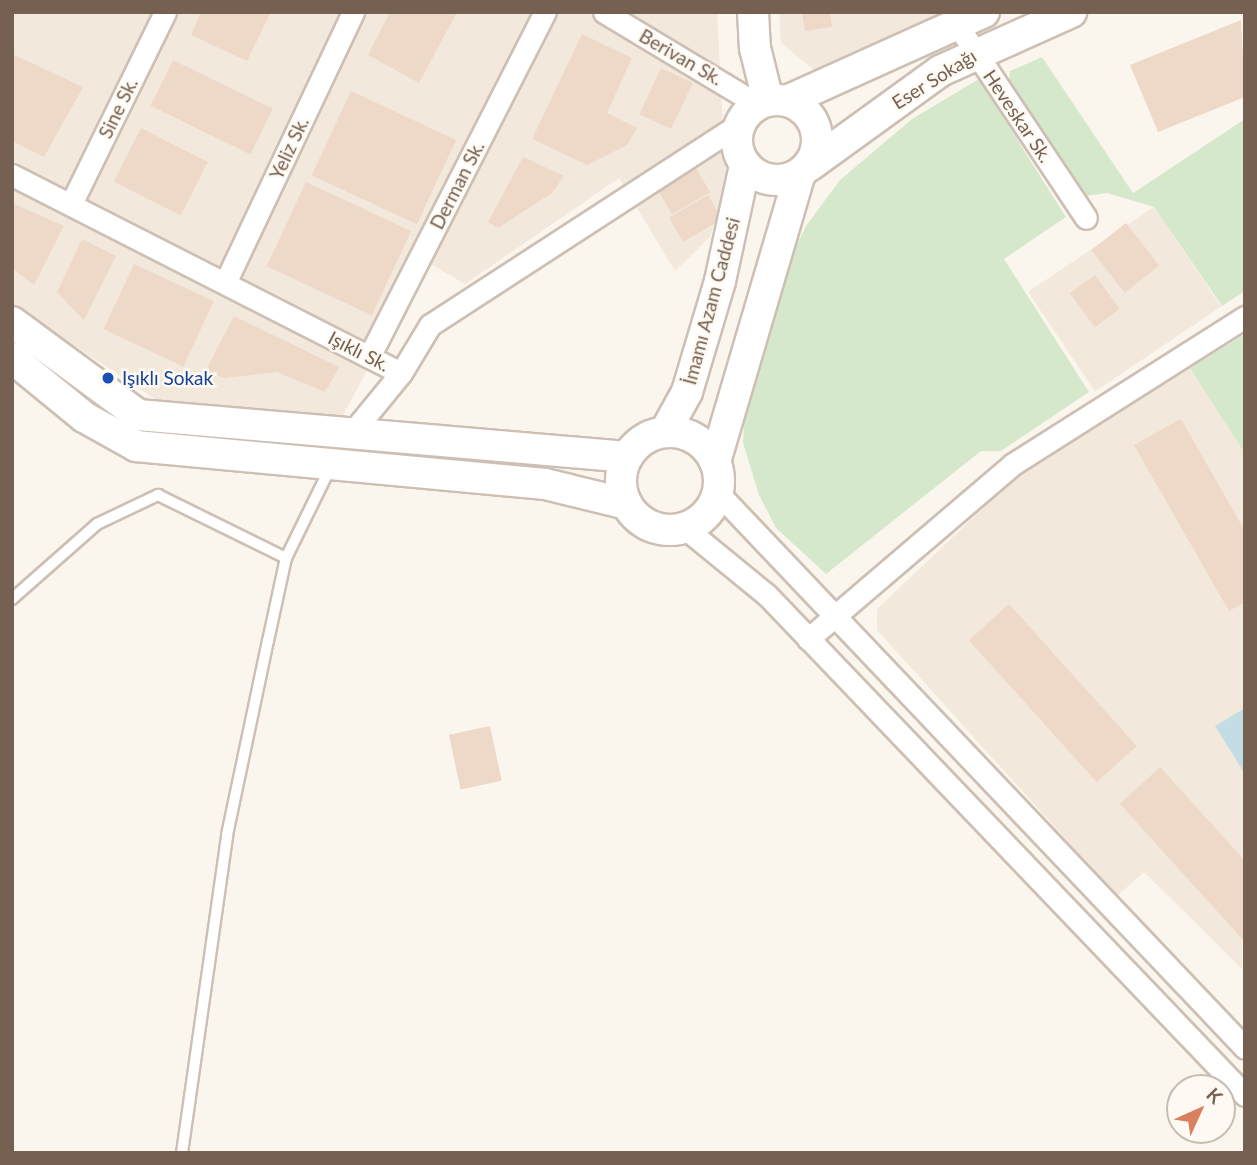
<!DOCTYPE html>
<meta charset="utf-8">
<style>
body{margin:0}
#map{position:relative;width:1257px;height:1165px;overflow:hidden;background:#fbf6ed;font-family:Lato,sans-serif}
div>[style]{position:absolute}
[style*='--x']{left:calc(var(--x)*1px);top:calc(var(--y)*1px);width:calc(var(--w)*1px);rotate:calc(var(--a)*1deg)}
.residential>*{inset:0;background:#f2e9dc;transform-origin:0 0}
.green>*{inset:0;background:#d6e8cc}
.water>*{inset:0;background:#c2dde4}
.building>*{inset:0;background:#eed8c7;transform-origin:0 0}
.roads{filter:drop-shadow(2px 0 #cdbfb3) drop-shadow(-2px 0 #cdbfb3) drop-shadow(0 2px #cdbfb3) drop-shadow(0 -2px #cdbfb3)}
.lane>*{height:10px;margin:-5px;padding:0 5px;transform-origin:5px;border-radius:5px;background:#fff}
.street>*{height:21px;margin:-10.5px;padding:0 10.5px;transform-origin:10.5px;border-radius:10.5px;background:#fff}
.secondary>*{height:30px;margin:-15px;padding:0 15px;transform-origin:15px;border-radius:15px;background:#fff}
.secondary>.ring{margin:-15px;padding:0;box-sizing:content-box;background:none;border:30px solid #fff;border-radius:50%}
.dots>*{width:19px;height:19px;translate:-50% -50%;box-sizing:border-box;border:4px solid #fefaf3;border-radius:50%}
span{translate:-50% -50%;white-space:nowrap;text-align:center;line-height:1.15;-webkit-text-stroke:5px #fefaf3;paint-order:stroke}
.street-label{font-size:19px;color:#756051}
.transit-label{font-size:19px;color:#164399}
.left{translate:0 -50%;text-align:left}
.frame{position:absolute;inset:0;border:14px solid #756051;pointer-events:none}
.north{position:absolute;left:1166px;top:1074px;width:70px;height:70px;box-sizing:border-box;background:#fefaf3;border:2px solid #c7bcb2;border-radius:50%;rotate:45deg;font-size:19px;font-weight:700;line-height:28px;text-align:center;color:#756051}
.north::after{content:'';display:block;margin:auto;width:24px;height:32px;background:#d8805f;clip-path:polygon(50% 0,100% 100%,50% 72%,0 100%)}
</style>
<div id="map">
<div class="residential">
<i style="clip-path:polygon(12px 12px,717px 12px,726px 181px,710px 237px,675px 271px,619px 178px,465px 284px,425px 261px,338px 425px,161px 403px,12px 304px)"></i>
<i style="clip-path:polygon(779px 12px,942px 12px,814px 70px,781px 43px)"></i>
<i style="left:1154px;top:207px;width:120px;height:152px;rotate:56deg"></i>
<i style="clip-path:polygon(1190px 368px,1245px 454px,1242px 969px,1144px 872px,1117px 896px,877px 630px,877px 609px,1015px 478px)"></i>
</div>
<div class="green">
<i style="clip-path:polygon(1042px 57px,1133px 193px,1245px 119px,1245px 291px,1222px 306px,1154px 207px,1107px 193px,1086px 196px,1009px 85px,1010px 71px)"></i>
<i style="clip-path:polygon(979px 79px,1066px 217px,1004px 259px,1089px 392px,1001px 451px,981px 451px,826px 574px,776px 528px,759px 495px,743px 443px,746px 380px,762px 316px,806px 226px,840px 180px,912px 119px)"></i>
<i style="clip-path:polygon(1245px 334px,1245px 454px,1190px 368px)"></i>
</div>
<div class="water">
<i style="clip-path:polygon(1245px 708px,1245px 774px,1215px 726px)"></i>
</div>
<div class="building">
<i style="clip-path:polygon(201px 12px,271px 12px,247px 61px,191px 35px)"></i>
<i style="clip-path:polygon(390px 12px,457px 12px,419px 83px,368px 55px)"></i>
<i style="clip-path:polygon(802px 12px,830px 12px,832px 27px,805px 31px)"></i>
<i style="clip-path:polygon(1241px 20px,1245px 97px,1158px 132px,1130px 65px)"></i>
<i style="clip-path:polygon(582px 34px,632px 58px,607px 113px,637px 128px,627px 145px,587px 165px,532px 139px)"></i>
<i style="clip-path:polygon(12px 54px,83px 87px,44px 157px,12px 141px)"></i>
<i style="left:173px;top:60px;width:111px;height:51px;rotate:26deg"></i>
<i style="left:661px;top:68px;width:35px;height:51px;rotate:25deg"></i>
<i style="left:351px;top:91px;width:116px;height:93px;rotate:25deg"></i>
<i style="left:141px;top:128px;width:75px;height:60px;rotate:27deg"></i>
<i style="clip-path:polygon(523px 157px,564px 176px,552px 193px,498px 228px,488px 222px)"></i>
<i style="left:696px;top:168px;width:28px;height:44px;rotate:60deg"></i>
<i style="left:306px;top:182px;width:116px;height:93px;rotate:25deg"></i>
<i style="left:708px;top:195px;width:28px;height:45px;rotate:60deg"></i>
<i style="clip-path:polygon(12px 203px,64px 226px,34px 285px,12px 268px)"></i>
<i style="left:1126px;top:223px;width:54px;height:44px;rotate:52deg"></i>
<i style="clip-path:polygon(82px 239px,116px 256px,84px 320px,57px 292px)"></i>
<i style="left:134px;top:264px;width:88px;height:72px;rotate:25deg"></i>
<i style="left:1095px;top:275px;width:42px;height:31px;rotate:54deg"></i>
<i style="clip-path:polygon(234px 316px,339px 367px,325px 392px,277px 372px,224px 378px,206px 370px)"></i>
<i style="clip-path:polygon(1181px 419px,1245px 531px,1245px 602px,1229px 611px,1134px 445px)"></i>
<i style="left:1009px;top:604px;width:191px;height:54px;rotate:48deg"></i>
<i style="left:490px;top:726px;width:56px;height:42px;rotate:78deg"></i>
<i style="clip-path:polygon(1160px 767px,1245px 861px,1245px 942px,1120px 804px)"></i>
</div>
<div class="roads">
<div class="lane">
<i style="--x:12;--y:599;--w:113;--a:-41.4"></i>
<i style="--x:97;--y:524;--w:68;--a:-25.4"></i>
<i style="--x:158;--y:495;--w:143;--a:26.2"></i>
<i style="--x:182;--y:1153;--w:321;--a:-81.9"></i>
<i style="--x:227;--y:835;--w:198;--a:-78.1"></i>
<i style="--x:268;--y:641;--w:85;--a:-77.8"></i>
<i style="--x:286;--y:558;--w:100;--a:-63.9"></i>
</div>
<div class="street">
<i style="--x:604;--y:12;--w:179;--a:31"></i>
<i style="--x:955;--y:12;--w:11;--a:85"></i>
<i style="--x:956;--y:23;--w:234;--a:56.3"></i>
<i style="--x:12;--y:175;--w:436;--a:27"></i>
<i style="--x:71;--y:204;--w:214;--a:-63.9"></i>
<i style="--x:225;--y:283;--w:300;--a:-64.7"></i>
<i style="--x:369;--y:357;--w:387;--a:-63"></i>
<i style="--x:351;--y:434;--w:79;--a:-50.7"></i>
<i style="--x:401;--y:373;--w:56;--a:-58.9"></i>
<i style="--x:430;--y:325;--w:369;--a:-33"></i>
<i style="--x:718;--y:493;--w:765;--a:46.48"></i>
<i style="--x:685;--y:528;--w:106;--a:39.3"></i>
<i style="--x:767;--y:595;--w:692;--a:46.29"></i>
<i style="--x:808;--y:639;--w:270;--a:-40.5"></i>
<i style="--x:1013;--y:464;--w:275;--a:-32.4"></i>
</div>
<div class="secondary">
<i style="--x:753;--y:12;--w:36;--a:87"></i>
<i style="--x:755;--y:48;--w:54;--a:76"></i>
<i class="ring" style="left:737px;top:100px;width:50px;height:50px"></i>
<i style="--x:787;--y:101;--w:216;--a:-24.3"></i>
<i style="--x:809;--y:166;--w:162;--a:-35.9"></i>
<i style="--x:940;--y:71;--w:144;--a:-24.2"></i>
<i style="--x:12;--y:322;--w:157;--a:36.4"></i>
<i style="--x:138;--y:415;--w:491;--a:4.9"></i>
<i style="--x:12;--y:358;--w:93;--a:39.3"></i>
<i style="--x:84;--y:417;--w:60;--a:29.1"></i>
<i style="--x:136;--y:446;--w:411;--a:5.3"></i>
<i style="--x:545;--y:484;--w:84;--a:13.7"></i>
<i style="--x:665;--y:432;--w:46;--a:-61.2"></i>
<i style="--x:687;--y:392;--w:116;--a:-73.4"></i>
<i style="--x:720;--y:281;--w:119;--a:-77.8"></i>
<i class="ring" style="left:621px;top:432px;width:68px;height:68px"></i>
<i style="--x:715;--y:462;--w:300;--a:-73.6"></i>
</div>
</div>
<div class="dots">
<i style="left:108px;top:378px;background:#1a4fb4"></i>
</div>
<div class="street-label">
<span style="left:681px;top:57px;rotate:30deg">Berivan Sk.</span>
<span style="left:934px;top:79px;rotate:-32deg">Eser Sokağı</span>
<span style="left:118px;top:108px;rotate:-64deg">Sine Sk.</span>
<span style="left:1018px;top:116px;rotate:56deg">Heveskar Sk.</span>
<span style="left:289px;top:148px;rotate:-65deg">Yeliz Sk.</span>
<span style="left:457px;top:185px;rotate:-63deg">Derman Sk.</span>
<span style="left:711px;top:301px;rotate:-75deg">İmamı Azam Caddesi</span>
<span style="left:359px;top:351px;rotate:27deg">Işıklı Sk.</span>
</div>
<div class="transit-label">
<span class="left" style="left:122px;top:378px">Işıklı Sokak</span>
</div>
<div class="frame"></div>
<div class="north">K</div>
</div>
